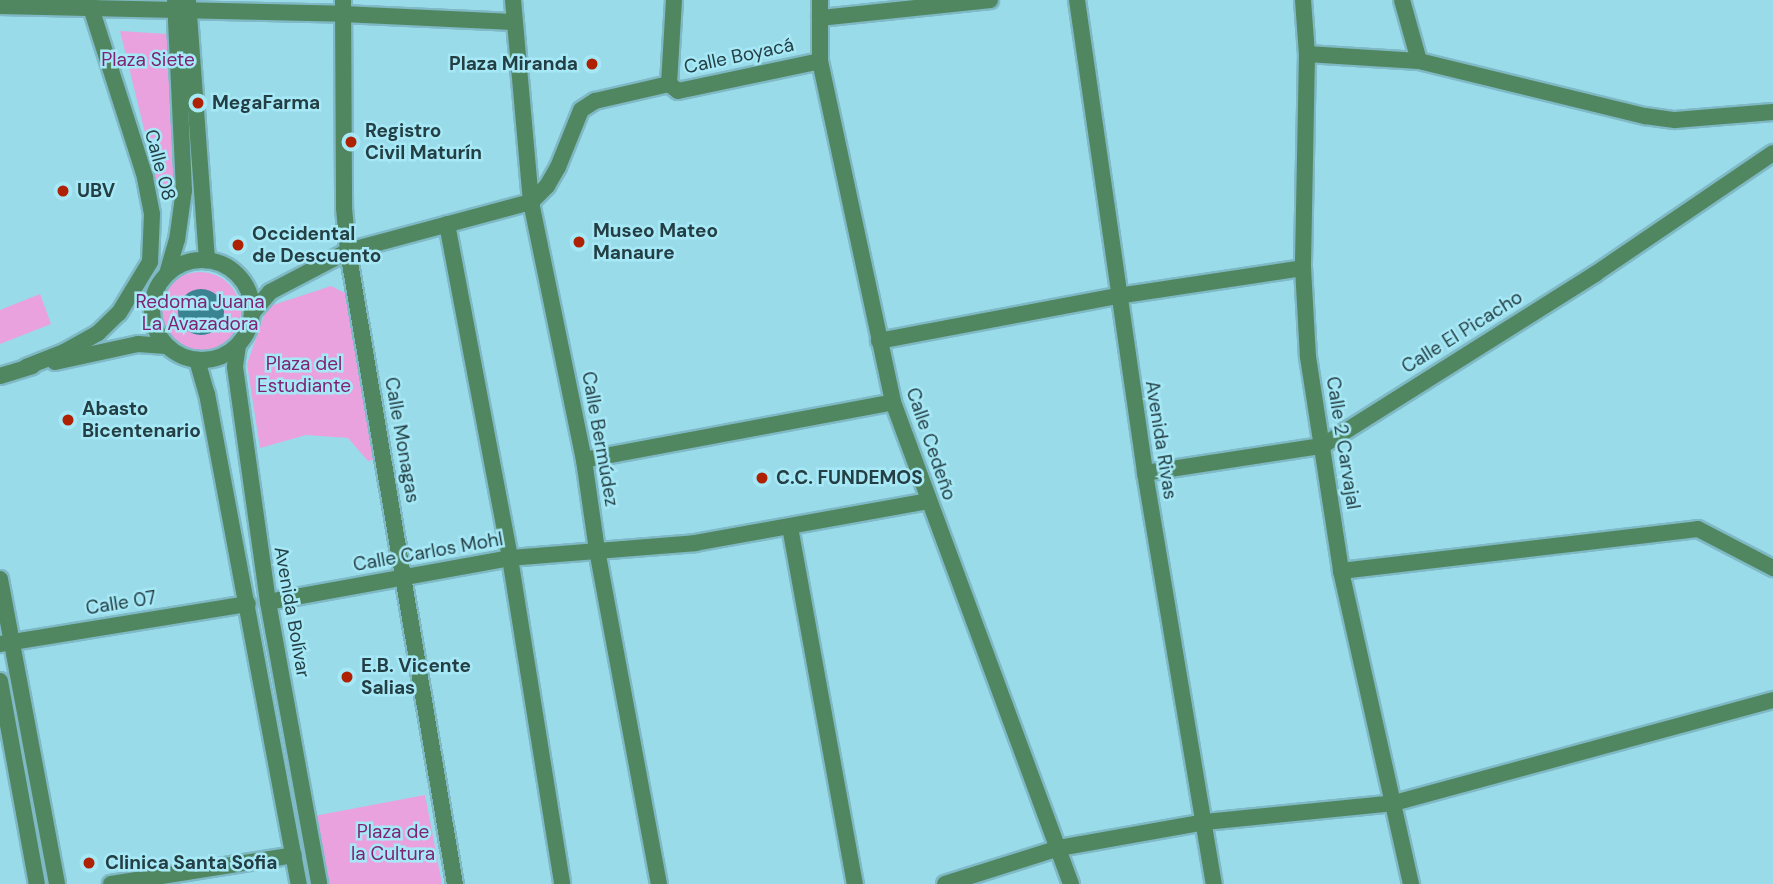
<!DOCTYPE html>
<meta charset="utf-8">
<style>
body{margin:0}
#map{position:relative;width:1773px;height:884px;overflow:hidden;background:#99dbe9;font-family:"DM Sans",sans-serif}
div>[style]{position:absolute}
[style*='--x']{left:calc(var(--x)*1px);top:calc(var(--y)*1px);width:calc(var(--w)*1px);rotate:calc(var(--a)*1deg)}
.green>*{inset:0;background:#eaa2de}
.round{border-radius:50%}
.water>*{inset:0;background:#398392}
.roads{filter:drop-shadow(2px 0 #7fb9c5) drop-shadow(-2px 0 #7fb9c5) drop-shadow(0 2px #7fb9c5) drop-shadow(0 -2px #7fb9c5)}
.minor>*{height:16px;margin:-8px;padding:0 8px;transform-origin:8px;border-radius:8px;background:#508760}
.minor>.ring{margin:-8px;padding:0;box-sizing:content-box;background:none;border:16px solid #508760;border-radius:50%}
.dots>*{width:19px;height:19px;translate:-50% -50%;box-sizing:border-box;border:4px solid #a6e8f6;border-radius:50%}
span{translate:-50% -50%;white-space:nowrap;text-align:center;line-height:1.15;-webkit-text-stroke:5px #a6e8f6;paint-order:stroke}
.street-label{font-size:19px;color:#243f44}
.park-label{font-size:19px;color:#7e2374}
.poi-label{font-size:19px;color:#243f44;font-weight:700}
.right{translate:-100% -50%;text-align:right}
.left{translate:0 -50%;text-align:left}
</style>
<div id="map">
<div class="green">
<i style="clip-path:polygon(120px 31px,167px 34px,174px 193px,160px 194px)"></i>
<i class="round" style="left:159px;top:272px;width:82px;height:82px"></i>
<i style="clip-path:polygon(331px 286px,345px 293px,376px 459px,368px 461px,348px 438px,306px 435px,260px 448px,247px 364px,267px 307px)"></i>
<i style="clip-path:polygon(40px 294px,51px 324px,0 344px,0 310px)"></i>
<i style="clip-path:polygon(425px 795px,442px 884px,326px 884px,314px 816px)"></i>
</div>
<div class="water">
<i class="round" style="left:178px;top:289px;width:46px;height:46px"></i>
</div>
<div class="roads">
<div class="minor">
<i style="--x:343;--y:0;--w:208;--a:89.7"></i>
<i style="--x:344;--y:208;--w:43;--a:84.7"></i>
<i style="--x:348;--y:251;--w:642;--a:80.41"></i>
<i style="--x:513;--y:0;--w:203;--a:84.9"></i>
<i style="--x:531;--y:202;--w:263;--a:78.4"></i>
<i style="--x:584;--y:460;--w:91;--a:81.8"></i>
<i style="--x:597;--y:550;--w:340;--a:79.5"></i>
<i style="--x:820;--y:0;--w:61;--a:90"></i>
<i style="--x:820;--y:61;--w:349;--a:77.9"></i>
<i style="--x:893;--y:402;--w:514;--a:69.73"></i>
<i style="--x:1077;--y:0;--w:478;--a:81.8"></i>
<i style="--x:1145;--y:473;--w:417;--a:80.5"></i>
<i style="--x:1303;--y:0;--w:54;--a:85.8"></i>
<i style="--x:1307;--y:54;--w:214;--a:91.1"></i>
<i style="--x:1303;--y:268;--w:89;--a:86.8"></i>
<i style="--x:1308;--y:357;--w:217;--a:81.2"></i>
<i style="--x:1341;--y:571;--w:321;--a:77.4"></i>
<i style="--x:1402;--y:0;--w:63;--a:74.4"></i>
<i style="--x:188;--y:1;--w:260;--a:85.8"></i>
<i style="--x:0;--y:6;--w:343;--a:1.3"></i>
<i style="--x:343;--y:14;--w:171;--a:2.7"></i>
<i style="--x:820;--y:18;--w:171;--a:-6"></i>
<i style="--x:1307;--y:54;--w:112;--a:3.6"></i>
<i style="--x:1419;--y:61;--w:233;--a:13.7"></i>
<i style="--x:1645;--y:116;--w:30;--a:8"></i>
<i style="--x:1675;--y:120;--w:98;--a:-4.7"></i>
<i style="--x:669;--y:84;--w:11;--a:38"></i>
<i style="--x:678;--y:91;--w:145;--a:-11.9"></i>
<i style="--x:669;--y:84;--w:84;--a:-86.6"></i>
<i style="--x:447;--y:224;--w:340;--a:79.3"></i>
<i style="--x:510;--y:558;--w:330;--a:80.9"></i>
<i class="ring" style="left:152px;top:260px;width:84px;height:84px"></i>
<i style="--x:167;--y:274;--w:35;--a:-74"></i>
<i style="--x:177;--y:240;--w:50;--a:-82"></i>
<i style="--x:184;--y:190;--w:190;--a:-92.7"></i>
<i style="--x:252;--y:313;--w:28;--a:-49"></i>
<i style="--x:270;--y:292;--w:88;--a:-27.7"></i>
<i style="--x:348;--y:251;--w:189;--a:-15"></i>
<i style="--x:531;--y:202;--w:23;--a:-45"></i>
<i style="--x:547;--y:186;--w:22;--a:-60"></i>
<i style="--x:558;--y:167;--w:61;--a:-68"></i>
<i style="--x:581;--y:110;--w:17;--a:-33"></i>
<i style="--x:595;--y:101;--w:76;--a:-12.9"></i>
<i style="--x:879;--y:341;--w:243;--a:-10.7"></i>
<i style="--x:1118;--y:296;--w:187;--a:-8.6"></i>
<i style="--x:238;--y:345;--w:22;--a:98"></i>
<i style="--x:235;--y:367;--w:237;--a:82"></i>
<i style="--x:268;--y:602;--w:287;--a:79.7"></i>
<i style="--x:197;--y:360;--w:35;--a:74"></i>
<i style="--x:207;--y:394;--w:499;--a:79.4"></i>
<i style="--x:55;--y:362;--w:85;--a:-12.2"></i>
<i style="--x:138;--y:344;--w:28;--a:4"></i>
<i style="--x:26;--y:367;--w:41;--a:-21.5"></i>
<i style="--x:64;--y:352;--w:39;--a:-29"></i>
<i style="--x:98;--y:333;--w:29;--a:-44"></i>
<i style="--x:119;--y:313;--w:60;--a:-58.7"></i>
<i style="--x:150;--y:262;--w:48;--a:-87.6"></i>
<i style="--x:152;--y:214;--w:38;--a:-101"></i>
<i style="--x:145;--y:177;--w:184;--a:-107.7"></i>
<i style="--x:0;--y:376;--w:34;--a:-17"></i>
<i style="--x:584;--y:460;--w:314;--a:-10.6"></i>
<i style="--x:1145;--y:473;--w:179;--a:-8.7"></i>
<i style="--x:1322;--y:446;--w:323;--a:-32.2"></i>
<i style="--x:1595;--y:274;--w:215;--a:-34.2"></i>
<i style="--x:790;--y:527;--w:363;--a:79.7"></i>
<i style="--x:1341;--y:571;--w:359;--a:-6.7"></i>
<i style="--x:1698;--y:529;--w:85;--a:27.5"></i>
<i style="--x:0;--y:579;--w:310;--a:79.4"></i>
<i style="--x:268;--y:602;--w:246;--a:-10.3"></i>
<i style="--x:510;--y:558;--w:186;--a:-4.6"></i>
<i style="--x:695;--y:543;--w:237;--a:-10.2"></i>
<i style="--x:0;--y:644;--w:251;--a:-9.2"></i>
<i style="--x:0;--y:681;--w:206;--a:79.7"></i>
<i style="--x:111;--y:884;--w:185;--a:-9"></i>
<i style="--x:945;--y:884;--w:120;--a:-17.5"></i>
<i style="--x:1059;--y:848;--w:148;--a:-10.1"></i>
<i style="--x:1205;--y:822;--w:190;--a:-5.7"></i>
<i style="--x:1394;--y:803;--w:393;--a:-15.2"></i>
</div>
</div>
<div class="dots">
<i style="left:592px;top:64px;background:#ae2102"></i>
<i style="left:198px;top:103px;background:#ae2102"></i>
<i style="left:351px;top:142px;background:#ae2102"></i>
<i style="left:63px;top:191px;background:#ae2102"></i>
<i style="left:579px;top:242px;background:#ae2102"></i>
<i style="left:238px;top:245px;background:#ae2102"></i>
<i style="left:68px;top:420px;background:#ae2102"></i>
<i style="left:762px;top:478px;background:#ae2102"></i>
<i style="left:347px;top:677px;background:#ae2102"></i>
<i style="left:89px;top:863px;background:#ae2102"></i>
</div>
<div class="street-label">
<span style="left:739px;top:56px;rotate:-12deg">Calle Boyacá</span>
<span style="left:160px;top:165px;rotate:75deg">Calle 08</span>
<span style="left:1462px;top:332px;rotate:-32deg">Calle El Picacho</span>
<span style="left:600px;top:439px;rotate:80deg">Calle Bermúdez</span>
<span style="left:402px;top:440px;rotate:80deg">Calle Monagas</span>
<span style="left:1161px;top:440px;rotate:81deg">Avenida Rivas</span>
<span style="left:1343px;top:443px;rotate:81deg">Calle 2 Carvajal</span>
<span style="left:931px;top:444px;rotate:71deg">Calle Cedeño</span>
<span style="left:428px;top:552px;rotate:-10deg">Calle Carlos Mohl</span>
<span style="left:121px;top:603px;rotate:-9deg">Calle 07</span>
<span style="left:292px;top:612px;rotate:80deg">Avenida Bolívar</span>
</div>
<div class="park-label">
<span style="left:148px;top:60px">Plaza Siete</span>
<span style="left:200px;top:313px">Redoma Juana<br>La Avazadora</span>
<span style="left:304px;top:375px">Plaza del<br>Estudiante</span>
<span style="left:393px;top:843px">Plaza de<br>la Cultura</span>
</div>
<div class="poi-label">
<span class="right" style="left:578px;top:64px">Plaza Miranda</span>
<span class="left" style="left:212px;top:103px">MegaFarma</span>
<span class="left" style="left:365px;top:142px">Registro<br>Civil Maturín</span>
<span class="left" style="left:77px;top:191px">UBV</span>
<span class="left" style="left:593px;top:242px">Museo Mateo<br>Manaure</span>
<span class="left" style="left:252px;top:245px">Occidental<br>de Descuento</span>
<span class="left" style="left:82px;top:420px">Abasto<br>Bicentenario</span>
<span class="left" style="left:776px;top:478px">C.C. FUNDEMOS</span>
<span class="left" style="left:361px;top:677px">E.B. Vicente<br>Salias</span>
<span class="left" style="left:105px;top:863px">Clinica Santa Sofia</span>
</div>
</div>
